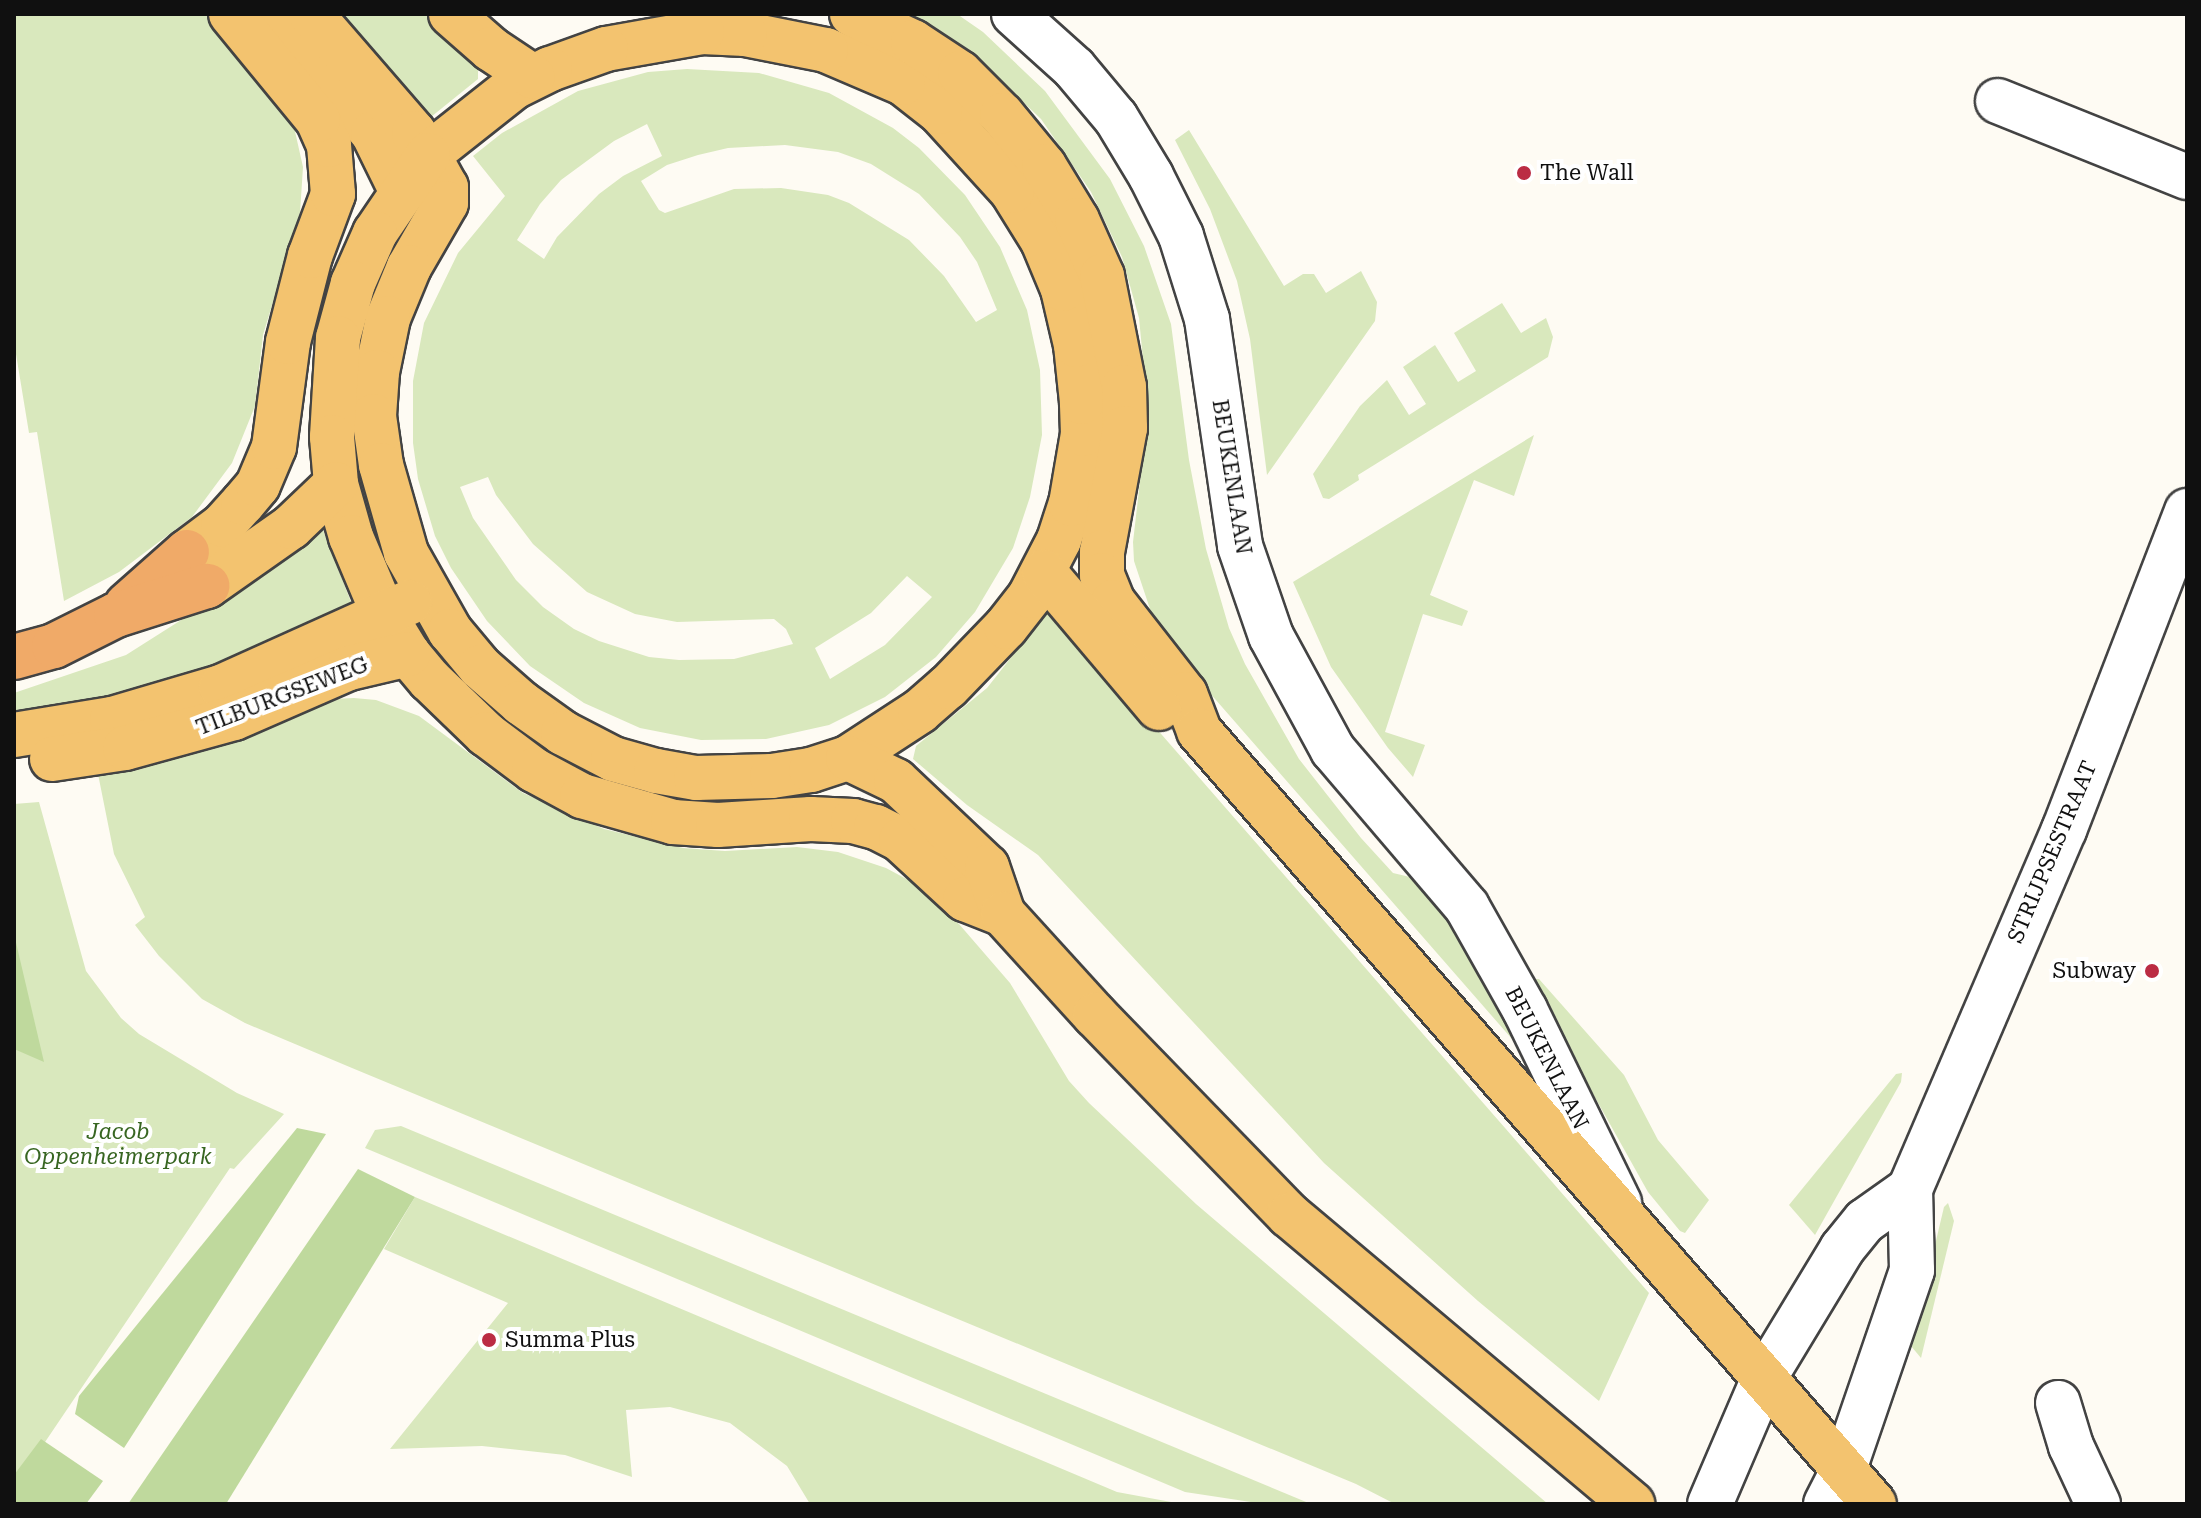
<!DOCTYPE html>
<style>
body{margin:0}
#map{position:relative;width:2201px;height:1518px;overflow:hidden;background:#fefbf3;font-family:"Roboto Serif",serif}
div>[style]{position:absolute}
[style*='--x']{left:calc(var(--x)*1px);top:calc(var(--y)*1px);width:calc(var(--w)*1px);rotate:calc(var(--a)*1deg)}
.green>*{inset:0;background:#d9e8bd}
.forest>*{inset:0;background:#bfd99d}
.roads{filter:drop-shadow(2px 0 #434343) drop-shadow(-2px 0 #434343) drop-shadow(0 2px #434343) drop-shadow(0 -2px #434343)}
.minor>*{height:44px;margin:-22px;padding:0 22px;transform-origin:22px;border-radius:22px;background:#fff}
.tertiary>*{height:44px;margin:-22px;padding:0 22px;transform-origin:22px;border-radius:22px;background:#fff}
.primary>*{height:44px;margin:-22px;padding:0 22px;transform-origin:22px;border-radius:22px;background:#f3c36f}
.trunk>*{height:44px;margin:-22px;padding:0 22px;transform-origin:22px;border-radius:22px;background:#f0aa68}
.dots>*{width:22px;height:22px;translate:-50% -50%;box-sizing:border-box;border:4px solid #fff;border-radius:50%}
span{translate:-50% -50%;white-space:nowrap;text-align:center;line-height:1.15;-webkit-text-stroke:8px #fff;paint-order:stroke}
.poi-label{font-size:22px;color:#101010}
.left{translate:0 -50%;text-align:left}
.right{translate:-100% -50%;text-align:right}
.street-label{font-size:22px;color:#101010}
.park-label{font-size:22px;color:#386622;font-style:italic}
.frame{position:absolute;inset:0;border:16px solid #101010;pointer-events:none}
</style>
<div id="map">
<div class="green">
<i style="clip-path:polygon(14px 14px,209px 14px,273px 90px,294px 127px,303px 167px,300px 213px,263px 335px,255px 406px,232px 463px,192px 517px,119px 572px,64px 601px,37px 432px,29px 433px,14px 342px)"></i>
<i style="clip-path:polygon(335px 14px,427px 14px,478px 67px,478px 79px,426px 121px)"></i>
<i style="clip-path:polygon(908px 14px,957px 14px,983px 32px,1045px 91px,1110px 179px,1144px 246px,1171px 324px,1189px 460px,1206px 549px,1229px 628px,1245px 664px,1299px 759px,1361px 838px,1393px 873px,1431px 882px,1525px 1040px,1519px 1047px,1174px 652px,1155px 624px,1134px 561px,1133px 542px,1148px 412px,1139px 318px,1122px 257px,1091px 192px,1041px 119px,980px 61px)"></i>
<i style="clip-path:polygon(evenodd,687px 69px,759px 73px,829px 93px,893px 128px,919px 148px,965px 195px,1000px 247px,1027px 310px,1040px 370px,1042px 435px,1030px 497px,1013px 548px,975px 612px,936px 657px,885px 697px,829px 725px,766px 739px,701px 740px,640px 728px,584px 703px,530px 666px,487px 621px,451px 568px,435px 536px,418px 479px,413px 443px,413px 381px,424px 323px,458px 253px,505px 196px,473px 156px,502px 133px,578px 91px,648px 72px,687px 69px,647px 124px,662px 156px,623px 176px,599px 194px,557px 237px,544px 259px,517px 240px,540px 204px,561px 180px,614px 141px,647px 124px,687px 69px,785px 145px,838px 152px,871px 164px,919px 194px,960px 237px,977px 262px,997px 310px,976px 322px,944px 276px,909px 240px,849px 203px,828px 195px,781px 188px,734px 189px,665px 213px,659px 210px,641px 181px,667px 165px,698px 155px,728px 148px,785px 145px,687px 69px,488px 477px,496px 495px,533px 544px,587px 592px,635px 614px,677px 622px,774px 619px,786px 629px,793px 644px,734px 659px,679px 660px,649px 657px,599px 641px,574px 629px,543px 607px,516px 580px,473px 518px,460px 487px,488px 477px,687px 69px,907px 576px,932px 597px,885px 645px,830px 679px,815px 648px,871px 613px,907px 576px)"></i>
<i style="clip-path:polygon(1189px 130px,1284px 286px,1303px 274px,1314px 274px,1326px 293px,1361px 271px,1377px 302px,1375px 321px,1267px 475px,1250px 339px,1237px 281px,1210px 209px,1175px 140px)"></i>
<i style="clip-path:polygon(1502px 303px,1521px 333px,1546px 318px,1553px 337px,1548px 357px,1358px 475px,1359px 480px,1329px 499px,1323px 498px,1313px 474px,1360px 406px,1387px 380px,1409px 415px,1426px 404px,1403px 367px,1435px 345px,1458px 382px,1476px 371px,1454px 333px)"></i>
<i style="clip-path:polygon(1534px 435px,1514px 496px,1474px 480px,1430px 595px,1468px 611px,1462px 626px,1423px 614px,1385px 732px,1425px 745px,1413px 777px,1388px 748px,1331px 667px,1293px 582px)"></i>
<i style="clip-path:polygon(323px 530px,353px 607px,191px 682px,14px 717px,14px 693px,126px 655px)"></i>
<i style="clip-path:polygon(1048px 611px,1121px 688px,1649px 1293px,1599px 1401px,1478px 1301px,1324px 1163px,1038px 855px,967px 805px,913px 759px,916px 746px,987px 688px)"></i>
<i style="clip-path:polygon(354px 698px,376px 700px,419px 716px,523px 793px,604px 829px,683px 848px,725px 851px,797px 847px,838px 852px,886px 868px,912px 882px,959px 924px,1010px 983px,1069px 1081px,1089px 1103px,1196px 1204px,1548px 1504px,1395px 1504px,1356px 1484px,352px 1068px,245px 1023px,202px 999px,159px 956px,135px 925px,145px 917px,114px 854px,97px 769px,332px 699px)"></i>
<i style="clip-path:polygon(39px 802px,86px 971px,121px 1018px,139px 1034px,237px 1093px,284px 1114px,234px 1169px,230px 1168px,14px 1488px,14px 804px)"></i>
<i style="clip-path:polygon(1533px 979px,1539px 979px,1624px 1075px,1658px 1140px,1709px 1200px,1685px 1233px,1680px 1231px,1648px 1192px,1531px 983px)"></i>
<i style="clip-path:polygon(1902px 1073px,1901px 1082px,1815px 1235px,1789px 1205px,1896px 1074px)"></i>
<i style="clip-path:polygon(401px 1126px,1311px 1504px,1264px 1504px,1185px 1492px,365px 1148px,375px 1130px)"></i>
<i style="clip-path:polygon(415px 1197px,1117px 1492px,1182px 1504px,810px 1504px,787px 1466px,730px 1423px,670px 1407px,626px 1410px,632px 1477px,565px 1455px,482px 1446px,390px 1449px,508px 1303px,384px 1249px)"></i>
<i style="clip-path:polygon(1948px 1203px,1954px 1221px,1921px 1358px,1911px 1346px,1944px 1207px)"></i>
</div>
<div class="forest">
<i style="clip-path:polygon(14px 934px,44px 1062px,14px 1049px)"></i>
<i style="clip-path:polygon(297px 1128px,326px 1134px,124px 1448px,75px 1414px,79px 1396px)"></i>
<i style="clip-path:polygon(358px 1169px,415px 1197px,226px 1504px,128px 1504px)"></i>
<i style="clip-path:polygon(41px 1439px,103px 1481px,86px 1504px,14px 1504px,14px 1475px)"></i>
</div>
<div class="roads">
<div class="minor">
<i style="--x:1014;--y:14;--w:81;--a:42"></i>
<i style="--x:1074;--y:68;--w:65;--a:50"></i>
<i style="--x:1116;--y:118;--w:68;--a:58.9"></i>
<i style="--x:1151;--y:176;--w:67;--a:63.4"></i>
<i style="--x:1181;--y:236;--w:87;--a:72.6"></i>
<i style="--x:1207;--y:319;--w:229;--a:81.7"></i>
<i style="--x:1240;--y:546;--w:95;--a:71"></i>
<i style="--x:1271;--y:636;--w:130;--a:61.5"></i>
<i style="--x:1333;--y:750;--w:206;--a:49.5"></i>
<i style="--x:1467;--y:907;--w:118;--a:60.6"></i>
<i style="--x:1525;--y:1010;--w:215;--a:64"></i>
<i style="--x:1998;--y:101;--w:204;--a:21.9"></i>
<i style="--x:2058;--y:1403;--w:45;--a:73.2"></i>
<i style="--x:2071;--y:1446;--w:64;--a:65"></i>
</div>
<div class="tertiary">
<i style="--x:1710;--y:1504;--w:137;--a:-66.8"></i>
<i style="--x:1764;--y:1378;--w:151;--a:-58.8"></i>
<i style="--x:1842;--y:1249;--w:36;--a:-51"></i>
<i style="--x:1865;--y:1221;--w:55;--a:-35.4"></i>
<i style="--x:1826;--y:1504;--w:39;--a:-63"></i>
<i style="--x:1844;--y:1469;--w:210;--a:-71.1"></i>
<i style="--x:1912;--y:1270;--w:81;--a:-91.4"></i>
<i style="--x:1910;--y:1189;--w:391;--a:-66.8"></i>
<i style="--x:2064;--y:830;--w:342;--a:-68.9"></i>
</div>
<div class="primary">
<i style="--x:273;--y:14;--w:155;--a:50"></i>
<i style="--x:373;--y:133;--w:64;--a:63.8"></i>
<i style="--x:311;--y:14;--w:157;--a:49.1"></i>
<i style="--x:414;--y:133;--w:26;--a:58"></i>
<i style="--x:428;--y:155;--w:37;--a:61"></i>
<i style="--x:446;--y:187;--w:16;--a:90"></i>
<i style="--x:446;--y:203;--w:74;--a:120"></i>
<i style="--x:409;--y:267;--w:55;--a:112.4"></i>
<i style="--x:388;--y:318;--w:55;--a:101.5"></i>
<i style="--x:377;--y:372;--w:44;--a:93.9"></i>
<i style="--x:374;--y:416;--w:49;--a:81.9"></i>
<i style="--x:381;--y:465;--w:91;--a:74.1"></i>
<i style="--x:406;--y:553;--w:90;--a:60.6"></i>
<i style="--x:450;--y:631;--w:47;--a:50.2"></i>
<i style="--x:480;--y:667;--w:55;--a:41.3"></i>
<i style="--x:521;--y:703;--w:52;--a:35.5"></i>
<i style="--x:563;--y:733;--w:56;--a:27.5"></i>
<i style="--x:613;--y:759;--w:45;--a:15.6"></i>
<i style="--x:656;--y:771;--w:41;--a:9.9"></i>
<i style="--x:696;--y:778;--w:76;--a:-1.5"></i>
<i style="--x:772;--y:776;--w:39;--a:-9"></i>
<i style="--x:811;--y:770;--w:39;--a:-18"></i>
<i style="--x:848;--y:758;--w:86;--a:-33.1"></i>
<i style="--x:920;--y:711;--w:37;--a:-41"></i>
<i style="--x:948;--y:687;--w:83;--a:-46"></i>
<i style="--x:1006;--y:627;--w:39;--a:-52"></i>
<i style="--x:1030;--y:596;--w:63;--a:-62.6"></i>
<i style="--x:1059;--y:540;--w:38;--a:-72"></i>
<i style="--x:1071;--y:504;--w:71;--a:-80.3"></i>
<i style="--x:1083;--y:434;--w:32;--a:-92"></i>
<i style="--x:1082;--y:402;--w:57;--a:-96"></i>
<i style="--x:1076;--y:345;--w:57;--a:-103.1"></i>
<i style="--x:1063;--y:289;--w:52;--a:-112.6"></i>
<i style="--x:1043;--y:241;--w:59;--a:-121.8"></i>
<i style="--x:1012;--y:191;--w:107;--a:-132.3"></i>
<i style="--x:940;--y:112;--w:47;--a:-141.9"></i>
<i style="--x:903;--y:83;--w:84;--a:-156.8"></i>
<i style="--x:826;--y:50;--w:83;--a:-168.8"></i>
<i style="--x:745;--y:34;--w:43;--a:-177.3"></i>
<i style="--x:702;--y:32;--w:97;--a:170"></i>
<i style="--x:606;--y:49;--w:59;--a:160.3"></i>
<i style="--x:550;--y:69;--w:40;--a:153.4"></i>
<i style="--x:514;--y:87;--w:110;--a:141.7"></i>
<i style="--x:428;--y:155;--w:94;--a:124.2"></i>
<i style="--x:375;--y:233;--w:55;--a:113.7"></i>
<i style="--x:353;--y:283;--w:57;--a:105.3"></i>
<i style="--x:338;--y:338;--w:99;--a:93.5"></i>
<i style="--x:332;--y:437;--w:47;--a:85.1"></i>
<i style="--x:336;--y:484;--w:55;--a:74.2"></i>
<i style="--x:351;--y:537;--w:82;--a:67.2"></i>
<i style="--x:383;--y:613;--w:48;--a:58.6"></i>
<i style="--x:408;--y:654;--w:34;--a:50"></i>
<i style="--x:430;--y:680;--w:78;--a:44"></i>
<i style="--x:486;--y:734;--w:60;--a:36.9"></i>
<i style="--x:534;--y:770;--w:55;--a:28.4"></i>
<i style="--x:582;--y:796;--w:95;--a:15.9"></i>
<i style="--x:673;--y:822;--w:45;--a:3.8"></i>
<i style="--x:718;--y:825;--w:93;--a:-3.7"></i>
<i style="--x:811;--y:819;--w:42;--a:2.7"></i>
<i style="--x:853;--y:821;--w:24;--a:15"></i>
<i style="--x:876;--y:827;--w:28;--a:27"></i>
<i style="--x:901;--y:840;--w:87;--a:42.7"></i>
<i style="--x:965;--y:899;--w:41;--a:21.5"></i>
<i style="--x:451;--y:14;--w:53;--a:41.2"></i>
<i style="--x:491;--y:49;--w:50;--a:33.7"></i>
<i style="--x:852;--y:14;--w:67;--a:24.7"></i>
<i style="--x:913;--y:42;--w:56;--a:33.4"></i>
<i style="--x:960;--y:73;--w:59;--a:45"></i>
<i style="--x:1002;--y:115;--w:66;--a:50.5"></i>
<i style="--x:1044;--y:166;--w:63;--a:58.6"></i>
<i style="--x:1077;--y:220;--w:61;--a:65.9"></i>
<i style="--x:1102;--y:276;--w:113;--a:78.8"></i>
<i style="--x:1124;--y:387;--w:41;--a:88.6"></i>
<i style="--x:1125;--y:428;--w:126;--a:100.5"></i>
<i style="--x:1102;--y:552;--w:23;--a:90"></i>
<i style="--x:1102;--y:575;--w:29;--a:68"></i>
<i style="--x:1113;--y:602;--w:117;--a:52"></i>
<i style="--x:1185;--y:694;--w:40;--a:69"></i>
<i style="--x:1199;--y:731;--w:1026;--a:48.87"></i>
<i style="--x:187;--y:552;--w:45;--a:-36.9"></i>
<i style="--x:223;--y:525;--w:30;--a:-48"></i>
<i style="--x:243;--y:503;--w:23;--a:-50"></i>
<i style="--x:258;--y:485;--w:41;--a:-67.2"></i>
<i style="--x:274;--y:447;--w:106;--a:-82.4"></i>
<i style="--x:288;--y:342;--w:89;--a:-75.7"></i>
<i style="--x:310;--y:256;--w:66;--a:-69.6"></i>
<i style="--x:333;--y:194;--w:49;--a:-94.7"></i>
<i style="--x:329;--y:145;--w:27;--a:-114"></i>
<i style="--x:318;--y:120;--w:137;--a:-129.4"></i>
<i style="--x:1044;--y:572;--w:178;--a:49.8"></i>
<i style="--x:207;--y:586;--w:103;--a:-35.1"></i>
<i style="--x:291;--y:527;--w:62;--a:-43.7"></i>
<i style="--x:14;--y:735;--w:99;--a:-9.3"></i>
<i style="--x:112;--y:719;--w:114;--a:-16.4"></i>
<i style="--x:221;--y:687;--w:207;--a:-24.2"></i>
<i style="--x:848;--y:758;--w:53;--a:25.6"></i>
<i style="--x:896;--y:781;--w:125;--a:43.4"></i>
<i style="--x:987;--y:867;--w:50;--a:71.2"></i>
<i style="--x:1003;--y:914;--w:137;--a:47.7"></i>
<i style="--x:1095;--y:1015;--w:279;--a:45.9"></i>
<i style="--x:1289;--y:1215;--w:449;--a:40.1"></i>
<i style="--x:52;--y:759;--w:74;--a:-8.6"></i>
<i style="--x:125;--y:748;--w:113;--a:-15.4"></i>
<i style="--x:234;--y:718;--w:125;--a:-23.5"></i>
<i style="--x:349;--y:668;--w:61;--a:-13.3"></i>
</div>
<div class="trunk">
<i style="--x:127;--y:605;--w:80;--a:-41.5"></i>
<i style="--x:14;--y:657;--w:41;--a:-15.4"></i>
<i style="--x:54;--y:646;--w:69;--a:-26.6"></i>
<i style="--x:116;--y:615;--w:96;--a:-17.7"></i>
</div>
</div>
<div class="dots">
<i style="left:1524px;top:173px;background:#bb2c44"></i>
<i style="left:2152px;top:971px;background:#bb2c44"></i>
<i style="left:489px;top:1340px;background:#bb2c44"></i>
</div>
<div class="poi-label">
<span class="left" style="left:1540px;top:173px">The Wall</span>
<span class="right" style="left:2136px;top:971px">Subway</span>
<span class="left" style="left:505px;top:1340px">Summa Plus</span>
</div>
<div class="street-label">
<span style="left:1232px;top:477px;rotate:81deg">BEUKENLAAN</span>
<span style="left:282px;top:696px;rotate:-21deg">TILBURGSEWEG</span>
<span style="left:2052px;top:852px;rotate:-67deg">STRIJPSESTRAAT</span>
<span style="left:1547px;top:1058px;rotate:63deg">BEUKENLAAN</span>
</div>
<div class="park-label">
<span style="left:118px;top:1144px">Jacob<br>Oppenheimerpark</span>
</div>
<div class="frame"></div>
</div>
